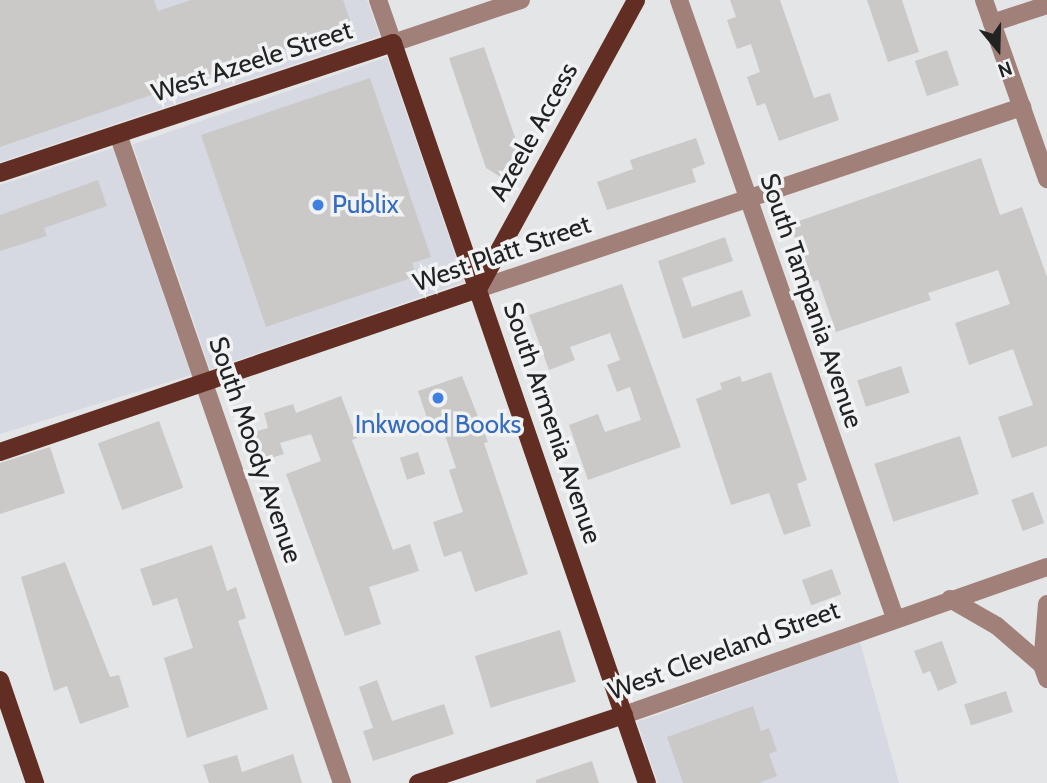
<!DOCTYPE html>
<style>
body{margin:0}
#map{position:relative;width:1047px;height:783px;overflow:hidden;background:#e4e5e6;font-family:Cabin,sans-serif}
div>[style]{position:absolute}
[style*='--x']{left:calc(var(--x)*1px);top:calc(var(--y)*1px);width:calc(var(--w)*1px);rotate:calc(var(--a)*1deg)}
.built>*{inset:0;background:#d6d9e2;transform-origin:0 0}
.building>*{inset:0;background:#cac9c8;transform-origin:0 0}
.minor>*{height:18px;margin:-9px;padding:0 9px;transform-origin:9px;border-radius:9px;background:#a18079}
.major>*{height:18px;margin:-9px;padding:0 9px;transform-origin:9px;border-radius:9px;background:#622e23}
.dots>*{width:19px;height:19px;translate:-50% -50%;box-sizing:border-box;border:4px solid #f1f2f4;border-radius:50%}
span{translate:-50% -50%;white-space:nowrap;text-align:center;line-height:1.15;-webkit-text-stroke:7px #f1f2f4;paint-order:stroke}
.street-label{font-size:26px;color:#222223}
.shop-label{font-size:26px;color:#366cbe}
.left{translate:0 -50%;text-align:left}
.north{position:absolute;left:963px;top:14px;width:70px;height:70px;-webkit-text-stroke:5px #f1f2f4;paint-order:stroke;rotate:161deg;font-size:19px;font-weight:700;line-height:28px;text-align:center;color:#222223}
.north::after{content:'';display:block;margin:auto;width:24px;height:32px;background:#222223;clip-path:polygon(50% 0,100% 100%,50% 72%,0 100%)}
</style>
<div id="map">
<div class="built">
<i style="clip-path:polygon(0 0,367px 0,380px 36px,0 162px)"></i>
<i style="left:387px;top:57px;width:238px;height:269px;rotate:71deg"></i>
<i style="clip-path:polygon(113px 148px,191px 375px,0 434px,0 185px)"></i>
<i style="clip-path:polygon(860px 642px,899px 783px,658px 783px,637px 722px)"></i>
</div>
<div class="building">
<i style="clip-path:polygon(0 0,154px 0,158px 11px,191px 0,343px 0,352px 26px,0 147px)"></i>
<i style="clip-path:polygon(730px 0,780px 0,814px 98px,830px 93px,839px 120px,779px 141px,765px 103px,757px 106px,747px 77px,760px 72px,751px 44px,737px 49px,727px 20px,736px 17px)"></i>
<i style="clip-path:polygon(867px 0,902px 0,919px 52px,888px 62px)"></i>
<i style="clip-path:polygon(484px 47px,519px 149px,502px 178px,486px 168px,449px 58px)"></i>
<i style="left:947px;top:50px;width:37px;height:34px;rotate:71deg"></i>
<i style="clip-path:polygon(370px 78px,431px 257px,412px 263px,417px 276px,266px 327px,201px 135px)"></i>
<i style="clip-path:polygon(696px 138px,705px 164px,692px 169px,696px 182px,607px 210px,597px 182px,633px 169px,630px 160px)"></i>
<i style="clip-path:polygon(981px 158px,1000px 215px,1022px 207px,1047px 277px,1047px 446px,1012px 458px,998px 417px,1033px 405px,1013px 349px,969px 365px,955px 323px,1010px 304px,998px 270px,928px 293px,931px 300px,836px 332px,818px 280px,810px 283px,790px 224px)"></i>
<i style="clip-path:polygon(98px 180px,107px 206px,44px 228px,47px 236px,0 251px,0 215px)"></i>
<i style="clip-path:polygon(725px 237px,733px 261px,682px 278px,692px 307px,742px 290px,751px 316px,683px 339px,658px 261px)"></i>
<i style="clip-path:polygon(622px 284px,681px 447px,588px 480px,569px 425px,598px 414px,605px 432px,641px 420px,630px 387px,617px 392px,607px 365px,620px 360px,610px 333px,570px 347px,575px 360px,549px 370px,529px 315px)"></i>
<i style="left:901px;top:366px;width:28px;height:46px;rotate:72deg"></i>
<i style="clip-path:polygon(771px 372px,807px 480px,797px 484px,811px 526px,784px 535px,769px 493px,731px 505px,696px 399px,722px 389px,720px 383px,740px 376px,742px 382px)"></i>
<i style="clip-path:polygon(462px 376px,488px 442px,484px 443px,528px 574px,475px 592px,461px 551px,444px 557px,433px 522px,463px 512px,449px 470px,456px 468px,440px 420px,429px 424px,418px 391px)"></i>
<i style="clip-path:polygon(341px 396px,357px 438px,352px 440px,393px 550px,410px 544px,419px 571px,369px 587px,381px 624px,345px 636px,286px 474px,321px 461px,311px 434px,280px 443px,284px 454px,262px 461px,254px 432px,268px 428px,264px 413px,293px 404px,296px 413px)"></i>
<i style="left:159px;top:421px;width:71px;height:65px;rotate:70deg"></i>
<i style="left:960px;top:436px;width:61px;height:90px;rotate:72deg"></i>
<i style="clip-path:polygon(50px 447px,65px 493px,0 514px,0 463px)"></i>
<i style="left:418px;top:452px;width:23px;height:19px;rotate:72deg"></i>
<i style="left:1033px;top:492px;width:33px;height:23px;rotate:70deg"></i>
<i style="clip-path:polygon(212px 545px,227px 591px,236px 587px,246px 618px,238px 621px,268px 709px,187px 738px,164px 658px,193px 648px,177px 598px,153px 606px,140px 569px)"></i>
<i style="clip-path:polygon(65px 562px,110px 677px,119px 675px,129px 707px,80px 724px,67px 686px,54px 691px,21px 577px)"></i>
<i style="left:832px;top:569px;width:27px;height:32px;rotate:70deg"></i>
<i style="left:560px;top:630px;width:54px;height:89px;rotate:73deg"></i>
<i style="clip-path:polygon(942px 641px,957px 683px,938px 691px,930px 671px,923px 674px,914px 651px)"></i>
<i style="clip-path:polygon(377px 680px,392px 721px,444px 704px,454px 734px,373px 761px,363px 731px,373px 728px,359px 687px)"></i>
<i style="left:1006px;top:691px;width:22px;height:44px;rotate:72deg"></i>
<i style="clip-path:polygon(753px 706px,761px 731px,769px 728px,777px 751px,769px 754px,777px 776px,759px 783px,683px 783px,667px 737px)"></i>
<i style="clip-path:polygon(293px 754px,302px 783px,209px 783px,203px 765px,237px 755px,242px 772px)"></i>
<i style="clip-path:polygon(592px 761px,599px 783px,536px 783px,536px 780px)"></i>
</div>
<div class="minor">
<i style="--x:378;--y:0;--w:46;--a:70.8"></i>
<i style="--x:393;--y:43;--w:135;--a:-18.6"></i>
<i style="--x:679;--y:0;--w:655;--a:70.73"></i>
<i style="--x:984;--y:0;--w:190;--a:70.6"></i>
<i style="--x:992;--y:23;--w:58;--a:-18.1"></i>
<i style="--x:118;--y:134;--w:687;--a:70.96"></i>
<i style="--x:478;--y:289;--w:574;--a:-18.5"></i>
<i style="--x:950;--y:599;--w:54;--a:29.9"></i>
<i style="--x:997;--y:626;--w:60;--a:40.9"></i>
<i style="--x:1047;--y:604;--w:61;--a:94.7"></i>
<i style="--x:1042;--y:665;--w:15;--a:70"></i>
<i style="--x:624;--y:715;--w:448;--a:-19.3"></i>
</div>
<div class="major">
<i style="--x:0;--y:173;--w:414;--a:-18.3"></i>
<i style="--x:393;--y:43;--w:782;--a:71.06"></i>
<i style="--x:478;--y:289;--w:329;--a:-61.3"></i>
<i style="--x:0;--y:452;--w:505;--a:-18.83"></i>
<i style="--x:0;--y:680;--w:109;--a:71.2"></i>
<i style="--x:418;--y:783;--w:217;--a:-18.3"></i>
</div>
<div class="dots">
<i style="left:318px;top:205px;background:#3f7fe0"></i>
<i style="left:438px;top:398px;background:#3f7fe0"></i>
</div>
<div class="street-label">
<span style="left:252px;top:62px;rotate:-18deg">West Azeele Street</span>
<span style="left:534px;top:132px;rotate:-61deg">Azeele Access</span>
<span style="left:502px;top:254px;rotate:-19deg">West Platt Street</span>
<span style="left:811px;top:301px;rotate:71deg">South Tampania Avenue</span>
<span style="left:552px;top:423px;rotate:71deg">South Armenia Avenue</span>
<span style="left:255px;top:450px;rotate:71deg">South Moody Avenue</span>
<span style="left:724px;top:651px;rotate:-20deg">West Cleveland Street</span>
</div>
<div class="shop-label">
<span class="left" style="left:332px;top:205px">Publix</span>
<span style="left:438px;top:425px">Inkwood Books</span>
</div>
<div class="north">N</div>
</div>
